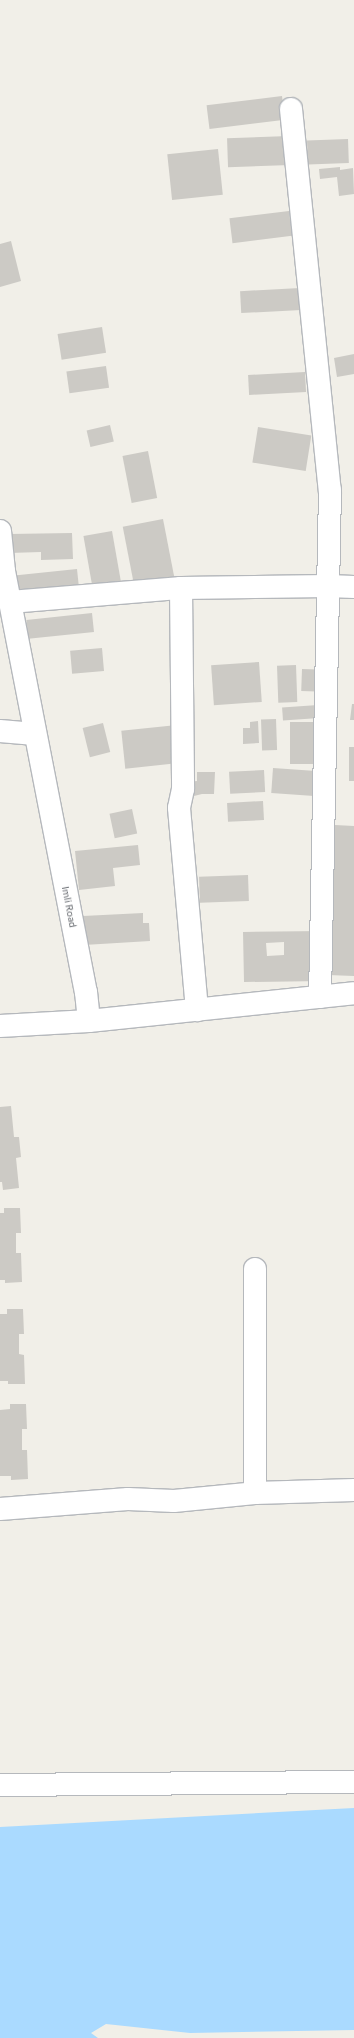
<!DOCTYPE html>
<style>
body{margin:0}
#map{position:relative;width:354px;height:2038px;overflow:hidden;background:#f1efe8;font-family:Commissioner,sans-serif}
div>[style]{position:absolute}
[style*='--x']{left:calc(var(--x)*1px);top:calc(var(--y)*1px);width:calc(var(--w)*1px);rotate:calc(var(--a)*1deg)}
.water>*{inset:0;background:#aadaff}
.building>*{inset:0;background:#cccac5;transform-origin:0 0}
.roads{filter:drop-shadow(1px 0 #b5b8bc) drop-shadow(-1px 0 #b5b8bc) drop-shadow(0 1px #b5b8bc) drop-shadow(0 -1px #b5b8bc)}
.minor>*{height:22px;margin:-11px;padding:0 11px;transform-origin:11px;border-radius:11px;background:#fff}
.tertiary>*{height:22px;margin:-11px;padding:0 11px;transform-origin:11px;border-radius:11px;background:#fff}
span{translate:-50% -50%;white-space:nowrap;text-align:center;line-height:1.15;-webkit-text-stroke:3px #fff;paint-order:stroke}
.street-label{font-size:10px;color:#5f6368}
</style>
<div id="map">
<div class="water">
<i style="clip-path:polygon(354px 1808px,354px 2030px,190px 2033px,106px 2024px,91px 2033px,98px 2038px,0 2038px,0 1827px)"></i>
</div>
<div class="building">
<i style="left:282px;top:96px;width:24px;height:76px;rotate:83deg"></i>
<i style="left:289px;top:136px;width:29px;height:62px;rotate:88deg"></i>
<i style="left:348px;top:139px;width:24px;height:41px;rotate:88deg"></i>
<i style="left:218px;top:149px;width:46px;height:51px;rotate:84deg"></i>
<i style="clip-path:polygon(340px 167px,340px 170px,353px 168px,354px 194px,339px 196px,337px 177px,320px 179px,319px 169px)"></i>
<i style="left:289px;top:211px;width:25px;height:60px;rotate:83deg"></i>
<i style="clip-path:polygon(11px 241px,21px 281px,0 287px,0 244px)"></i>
<i style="left:300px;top:288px;width:22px;height:60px;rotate:87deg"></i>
<i style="left:102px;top:327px;width:26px;height:45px;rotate:81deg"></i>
<i style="clip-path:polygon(354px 354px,354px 374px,337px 377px,334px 358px)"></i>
<i style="left:106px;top:366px;width:22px;height:40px;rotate:82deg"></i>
<i style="left:305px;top:372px;width:20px;height:57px;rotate:87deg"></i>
<i style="left:110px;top:425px;width:17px;height:24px;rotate:77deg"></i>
<i style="left:258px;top:427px;width:54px;height:36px;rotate:9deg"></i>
<i style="left:148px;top:451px;width:48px;height:26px;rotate:79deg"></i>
<i style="left:163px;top:519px;width:60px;height:41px;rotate:79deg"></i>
<i style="left:112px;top:531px;width:68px;height:29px;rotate:80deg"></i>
<i style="clip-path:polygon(72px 533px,73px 559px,41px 560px,41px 552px,9px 553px,9px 534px)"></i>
<i style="left:77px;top:569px;width:29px;height:63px;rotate:84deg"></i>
<i style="left:92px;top:613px;width:19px;height:66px;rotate:84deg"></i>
<i style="left:102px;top:648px;width:23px;height:32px;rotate:85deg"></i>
<i style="left:259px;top:662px;width:40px;height:48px;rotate:86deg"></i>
<i style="left:296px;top:665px;width:37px;height:19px;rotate:88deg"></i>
<i style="left:302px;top:669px;width:23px;height:22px;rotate:2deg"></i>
<i style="clip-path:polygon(352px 704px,354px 704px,354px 720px,350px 720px)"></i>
<i style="left:318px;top:705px;width:13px;height:36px;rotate:86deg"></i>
<i style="left:276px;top:719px;width:31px;height:15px;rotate:88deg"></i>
<i style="clip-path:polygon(258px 721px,259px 743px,243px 744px,243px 728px,250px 728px,250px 722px)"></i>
<i style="left:290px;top:722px;width:25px;height:42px"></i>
<i style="left:103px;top:723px;width:30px;height:21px;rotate:76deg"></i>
<i style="left:177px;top:725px;width:38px;height:56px;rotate:84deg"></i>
<i style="left:349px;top:747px;width:5px;height:34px"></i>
<i style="left:273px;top:768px;width:43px;height:25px;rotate:4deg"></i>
<i style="left:264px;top:770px;width:22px;height:35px;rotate:87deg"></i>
<i style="clip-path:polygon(197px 772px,215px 772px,214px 794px,202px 794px,182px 799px,180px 783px,197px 781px)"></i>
<i style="left:263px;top:801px;width:19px;height:36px;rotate:87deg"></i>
<i style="left:132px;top:809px;width:25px;height:23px;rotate:78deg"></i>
<i style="clip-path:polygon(335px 825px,354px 826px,354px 976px,328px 975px)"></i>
<i style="clip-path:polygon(138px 845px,140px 865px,113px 868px,115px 886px,79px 890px,75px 851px)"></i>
<i style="left:248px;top:875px;width:26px;height:49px;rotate:88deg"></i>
<i style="clip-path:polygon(143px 913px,143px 923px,149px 923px,150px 941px,84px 945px,83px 916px)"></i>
<i style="clip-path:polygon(evenodd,323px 931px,324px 981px,244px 982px,243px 932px,323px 931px,284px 942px,284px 955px,267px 956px,266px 943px,284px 942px)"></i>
<i style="clip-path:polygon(11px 1106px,14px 1137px,19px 1137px,21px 1157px,16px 1158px,19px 1188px,3px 1190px,2px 1182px,0 1182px,0 1107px)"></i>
<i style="clip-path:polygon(4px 1208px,20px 1208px,21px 1233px,16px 1233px,16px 1253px,21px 1253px,22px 1282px,5px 1283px,5px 1280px,0 1280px,0 1213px,4px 1213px)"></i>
<i style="clip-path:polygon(7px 1309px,23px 1309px,24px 1334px,19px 1334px,19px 1354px,24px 1355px,25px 1384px,8px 1384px,8px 1381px,0 1381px,0 1314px,7px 1314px)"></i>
<i style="clip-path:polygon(10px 1404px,26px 1404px,27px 1429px,22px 1429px,22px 1450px,27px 1450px,28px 1479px,11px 1480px,11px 1476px,0 1476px,0 1410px,10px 1409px)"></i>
</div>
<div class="roads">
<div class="minor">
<i style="--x:291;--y:109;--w:383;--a:84.2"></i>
<i style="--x:330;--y:490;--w:507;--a:91.13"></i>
<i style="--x:0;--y:531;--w:40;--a:84.3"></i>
<i style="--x:4;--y:571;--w:429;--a:79"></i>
<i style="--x:86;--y:992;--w:29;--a:84"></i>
<i style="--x:89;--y:1021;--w:266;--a:-6"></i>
<i style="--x:181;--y:588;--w:201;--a:89.4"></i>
<i style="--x:183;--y:789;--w:19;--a:102"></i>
<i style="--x:179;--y:808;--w:203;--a:84.9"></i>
<i style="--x:10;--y:602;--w:172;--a:-4.7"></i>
<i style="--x:181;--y:588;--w:147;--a:-0.8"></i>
<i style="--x:328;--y:586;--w:26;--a:2"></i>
<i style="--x:0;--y:731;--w:35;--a:5"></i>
<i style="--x:0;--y:1026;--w:89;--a:-3.2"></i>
<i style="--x:255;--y:1493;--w:224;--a:-90"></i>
<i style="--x:0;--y:1509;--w:128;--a:-4.5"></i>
<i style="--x:128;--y:1499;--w:46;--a:2.5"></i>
<i style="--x:174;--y:1501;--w:81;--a:-5.6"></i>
<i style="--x:255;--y:1493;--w:99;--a:-1.7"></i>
</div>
<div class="tertiary">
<i style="--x:0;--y:1785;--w:354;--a:-0.5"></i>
</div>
</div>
<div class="street-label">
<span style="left:69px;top:907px;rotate:79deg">Imli Road</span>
</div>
</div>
